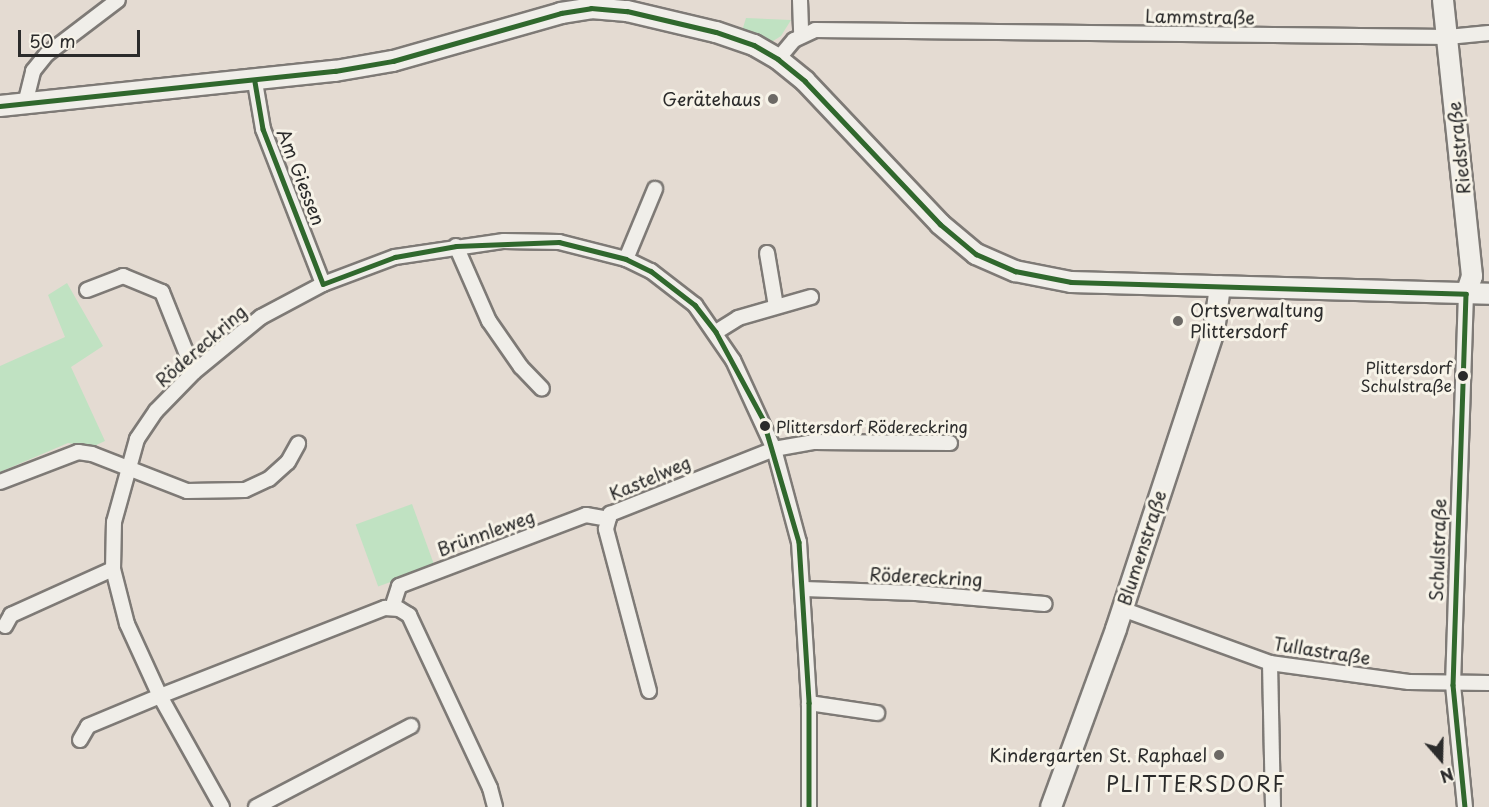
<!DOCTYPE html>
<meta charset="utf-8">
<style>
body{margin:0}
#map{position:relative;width:1489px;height:807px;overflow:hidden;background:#e4dbd2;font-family:"Playpen Sans",sans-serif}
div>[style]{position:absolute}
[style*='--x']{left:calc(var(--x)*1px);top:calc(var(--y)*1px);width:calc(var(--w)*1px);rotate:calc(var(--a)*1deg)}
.green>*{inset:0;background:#c0e2c2;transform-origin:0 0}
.roads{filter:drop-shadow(2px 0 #7e7a76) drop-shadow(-2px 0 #7e7a76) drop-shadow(0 2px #7e7a76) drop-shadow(0 -2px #7e7a76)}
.street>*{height:14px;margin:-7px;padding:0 7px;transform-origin:7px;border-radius:7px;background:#f0eee9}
.secondary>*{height:20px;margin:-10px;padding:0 10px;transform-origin:10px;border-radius:10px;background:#f0eee9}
.bus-1>*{height:4.5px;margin:-2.25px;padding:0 2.25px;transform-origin:2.25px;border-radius:2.25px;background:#30682d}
.dots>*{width:16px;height:16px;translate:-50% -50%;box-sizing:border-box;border:3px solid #f7f3e8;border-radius:50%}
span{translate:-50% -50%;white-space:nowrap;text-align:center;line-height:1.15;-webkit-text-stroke:6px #f7f3e8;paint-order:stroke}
.bus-label{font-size:16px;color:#2b2b2b}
.right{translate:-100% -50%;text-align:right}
.left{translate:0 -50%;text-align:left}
.street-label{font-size:18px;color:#2b2b2b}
.poi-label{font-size:18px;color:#2b2b2b}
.quarter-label{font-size:21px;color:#2b2b2b;letter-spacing:1.5px}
.north{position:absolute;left:1411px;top:729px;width:60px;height:60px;-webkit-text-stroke:4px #f7f3e8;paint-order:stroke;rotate:160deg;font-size:16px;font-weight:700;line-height:24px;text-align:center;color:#2b2b2b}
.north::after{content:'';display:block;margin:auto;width:21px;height:27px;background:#2b2b2b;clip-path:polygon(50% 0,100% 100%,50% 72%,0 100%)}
.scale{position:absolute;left:18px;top:30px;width:122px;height:27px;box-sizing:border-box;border:3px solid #2b2b2b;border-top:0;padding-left:8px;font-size:18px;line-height:21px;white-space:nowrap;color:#2b2b2b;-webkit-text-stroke:4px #f7f3e8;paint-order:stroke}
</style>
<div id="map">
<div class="green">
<i style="clip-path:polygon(746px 18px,791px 20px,781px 36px,770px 43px,754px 40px,742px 31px)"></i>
<i style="clip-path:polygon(67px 283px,103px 346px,71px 367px,105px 441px,92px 447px,68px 443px,0 472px,0 366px,65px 337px,48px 295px)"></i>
<i style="left:412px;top:504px;width:66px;height:60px;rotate:70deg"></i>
</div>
<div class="roads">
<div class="street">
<i style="--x:800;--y:0;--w:36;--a:88"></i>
<i style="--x:778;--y:59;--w:25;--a:-50"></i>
<i style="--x:794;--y:40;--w:23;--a:-25"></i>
<i style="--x:815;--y:30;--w:633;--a:0.63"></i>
<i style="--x:1448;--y:37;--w:41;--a:-5.6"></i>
<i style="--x:255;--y:82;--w:48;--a:80.3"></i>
<i style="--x:263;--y:129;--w:166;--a:68.8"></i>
<i style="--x:25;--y:104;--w:34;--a:-76"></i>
<i style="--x:33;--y:71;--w:22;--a:-51"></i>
<i style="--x:47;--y:54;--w:89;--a:-37.3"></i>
<i style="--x:456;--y:246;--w:82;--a:66.3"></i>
<i style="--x:489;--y:321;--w:56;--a:55.2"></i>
<i style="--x:521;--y:367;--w:30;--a:46"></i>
<i style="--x:767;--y:253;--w:54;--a:80.4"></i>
<i style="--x:626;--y:259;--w:76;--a:-67.5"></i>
<i style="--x:87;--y:290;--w:39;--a:-21"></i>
<i style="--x:123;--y:276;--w:42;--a:22.3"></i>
<i style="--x:162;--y:292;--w:86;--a:68.2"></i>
<i style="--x:716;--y:332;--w:26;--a:-32"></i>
<i style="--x:738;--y:318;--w:76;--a:-16"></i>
<i style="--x:0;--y:482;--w:84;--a:-21"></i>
<i style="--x:78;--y:452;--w:14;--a:8"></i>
<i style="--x:92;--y:454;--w:102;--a:21.3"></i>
<i style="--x:187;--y:491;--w:58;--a:-1"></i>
<i style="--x:245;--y:490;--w:26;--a:-25"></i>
<i style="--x:269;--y:479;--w:25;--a:-42"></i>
<i style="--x:288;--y:462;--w:21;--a:-61"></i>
<i style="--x:804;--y:589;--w:112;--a:2"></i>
<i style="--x:916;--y:593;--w:129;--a:4.9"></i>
<i style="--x:392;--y:608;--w:23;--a:-72"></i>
<i style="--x:399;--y:586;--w:200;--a:-20.8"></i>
<i style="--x:586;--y:515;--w:23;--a:10"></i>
<i style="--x:1122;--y:609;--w:158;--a:20"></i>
<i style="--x:1270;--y:663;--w:140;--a:7.8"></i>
<i style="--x:1409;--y:682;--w:80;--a:0.7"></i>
<i style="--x:5;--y:626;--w:13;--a:-61"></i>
<i style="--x:11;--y:615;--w:112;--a:-24.3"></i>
<i style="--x:1270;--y:663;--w:144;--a:88.8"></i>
<i style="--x:649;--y:691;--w:168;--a:-104.9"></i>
<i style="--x:606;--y:529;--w:16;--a:-75"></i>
<i style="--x:610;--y:514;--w:176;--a:-21.6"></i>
<i style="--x:774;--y:449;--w:41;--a:-9.9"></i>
<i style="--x:814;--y:442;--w:136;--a:0.4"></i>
<i style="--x:809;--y:703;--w:69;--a:8.4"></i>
<i style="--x:80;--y:740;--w:16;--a:-60"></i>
<i style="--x:88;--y:726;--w:78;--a:-22.6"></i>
<i style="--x:160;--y:696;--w:242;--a:-21.4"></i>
<i style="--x:385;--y:608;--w:14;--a:4"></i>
<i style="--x:399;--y:609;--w:12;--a:31"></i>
<i style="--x:409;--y:615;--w:191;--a:64.9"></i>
<i style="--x:490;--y:788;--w:20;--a:75"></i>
<i style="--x:222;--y:807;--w:127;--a:-119.2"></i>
<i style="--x:160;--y:696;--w:79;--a:-114.6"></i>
<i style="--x:127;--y:624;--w:57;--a:-104.3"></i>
<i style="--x:113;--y:569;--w:47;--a:-88.8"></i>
<i style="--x:114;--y:522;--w:86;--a:-74.5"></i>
<i style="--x:137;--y:439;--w:34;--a:-56"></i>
<i style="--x:156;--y:411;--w:54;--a:-45.7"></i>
<i style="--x:194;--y:372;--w:87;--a:-39.4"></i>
<i style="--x:261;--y:317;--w:70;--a:-28"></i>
<i style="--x:323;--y:284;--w:77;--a:-20.6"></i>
<i style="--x:395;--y:257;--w:110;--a:-8.4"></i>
<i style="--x:504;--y:241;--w:55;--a:1"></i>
<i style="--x:559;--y:242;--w:69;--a:14.2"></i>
<i style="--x:626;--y:259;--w:28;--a:26"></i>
<i style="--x:651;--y:271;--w:56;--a:37.7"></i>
<i style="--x:695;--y:305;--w:67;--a:55.4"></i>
<i style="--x:733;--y:360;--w:98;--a:65.3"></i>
<i style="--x:774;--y:449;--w:96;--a:75"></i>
<i style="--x:799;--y:542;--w:161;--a:86.4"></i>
<i style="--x:809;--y:703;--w:104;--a:90"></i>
<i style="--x:256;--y:807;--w:175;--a:-27.6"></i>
<i style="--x:1465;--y:807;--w:123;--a:-95.6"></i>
<i style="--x:1453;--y:685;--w:391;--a:-88.1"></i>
</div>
<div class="secondary">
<i style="--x:1443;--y:0;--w:278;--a:84"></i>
<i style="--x:1472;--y:276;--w:19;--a:108"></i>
<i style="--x:0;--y:106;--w:337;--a:-6"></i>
<i style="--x:335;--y:71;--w:59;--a:-9.8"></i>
<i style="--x:393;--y:61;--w:175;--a:-15.9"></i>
<i style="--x:561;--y:13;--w:30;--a:-9"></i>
<i style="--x:591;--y:8;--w:36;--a:5"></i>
<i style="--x:627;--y:11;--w:91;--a:13.3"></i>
<i style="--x:716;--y:32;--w:40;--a:18.9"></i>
<i style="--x:754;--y:45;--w:28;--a:30"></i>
<i style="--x:778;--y:59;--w:35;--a:39"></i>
<i style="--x:805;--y:81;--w:197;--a:46.6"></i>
<i style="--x:940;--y:224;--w:47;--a:39.8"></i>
<i style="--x:976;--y:254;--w:43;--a:23.6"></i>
<i style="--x:1015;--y:271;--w:57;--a:11.1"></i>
<i style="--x:1071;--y:282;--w:418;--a:1.6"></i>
<i style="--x:1051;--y:807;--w:189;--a:-69.9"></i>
<i style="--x:1116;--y:629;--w:314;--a:-71.8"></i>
<i style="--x:1214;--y:331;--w:45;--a:-82.4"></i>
</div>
</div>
<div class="bus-1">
<i style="--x:255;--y:82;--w:48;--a:80.3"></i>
<i style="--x:263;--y:129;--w:166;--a:68.8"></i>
<i style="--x:323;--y:284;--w:77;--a:-20.6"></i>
<i style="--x:395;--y:257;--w:62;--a:-10.2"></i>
<i style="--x:456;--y:246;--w:103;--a:-2.2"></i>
<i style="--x:559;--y:242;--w:69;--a:14.2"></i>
<i style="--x:626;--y:259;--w:28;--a:26"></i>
<i style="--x:651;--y:271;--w:56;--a:37.7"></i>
<i style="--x:695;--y:305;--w:34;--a:52"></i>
<i style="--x:716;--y:332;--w:99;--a:61.6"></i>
<i style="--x:763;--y:419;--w:128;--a:73.7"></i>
<i style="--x:799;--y:542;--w:161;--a:86.4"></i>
<i style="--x:809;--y:703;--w:104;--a:90"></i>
<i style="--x:0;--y:106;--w:337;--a:-6"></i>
<i style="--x:335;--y:71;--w:59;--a:-9.8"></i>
<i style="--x:393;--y:61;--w:175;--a:-15.9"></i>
<i style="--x:561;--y:13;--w:30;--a:-9"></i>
<i style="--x:591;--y:8;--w:36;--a:5"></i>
<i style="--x:627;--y:11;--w:91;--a:13.3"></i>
<i style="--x:716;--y:32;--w:40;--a:18.9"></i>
<i style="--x:754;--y:45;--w:28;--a:30"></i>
<i style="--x:778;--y:59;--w:35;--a:39"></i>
<i style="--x:805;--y:81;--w:197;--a:46.6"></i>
<i style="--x:940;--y:224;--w:47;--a:39.8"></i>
<i style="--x:976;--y:254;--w:43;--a:23.6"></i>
<i style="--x:1015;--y:271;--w:57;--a:11.1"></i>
<i style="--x:1071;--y:282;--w:395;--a:1.7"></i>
<i style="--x:1466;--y:294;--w:391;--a:91.9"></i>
<i style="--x:1453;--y:685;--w:123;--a:84.4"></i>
</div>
<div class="dots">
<i style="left:773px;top:99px;background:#6c6965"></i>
<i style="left:1178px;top:321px;background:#6c6965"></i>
<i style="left:1463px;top:376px;background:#2b2b2b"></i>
<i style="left:765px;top:426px;background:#2b2b2b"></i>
<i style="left:1219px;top:755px;background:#6c6965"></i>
</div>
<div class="bus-label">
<span class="right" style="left:1452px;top:376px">Plittersdorf<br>Schulstraße</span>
<span class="left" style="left:776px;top:426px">Plittersdorf Rödereckring</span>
</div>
<div class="street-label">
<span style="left:1200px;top:17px;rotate:1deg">Lammstraße</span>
<span style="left:1459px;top:148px;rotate:-96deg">Riedstraße</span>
<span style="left:301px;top:177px;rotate:69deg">Am Giessen</span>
<span style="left:201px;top:346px;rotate:-41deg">Rödereckring</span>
<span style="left:650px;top:478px;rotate:-23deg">Kastelweg</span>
<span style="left:486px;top:533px;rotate:-20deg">Brünnleweg</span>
<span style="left:1142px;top:548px;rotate:-72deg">Blumenstraße</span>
<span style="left:1438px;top:550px;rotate:-88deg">Schulstraße</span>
<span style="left:926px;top:577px;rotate:3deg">Rödereckring</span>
<span style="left:1322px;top:651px;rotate:9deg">Tullastraße</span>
</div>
<div class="poi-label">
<span class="right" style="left:761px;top:99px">Gerätehaus</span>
<span class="left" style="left:1190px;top:321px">Ortsverwaltung<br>Plittersdorf</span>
<span class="right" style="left:1207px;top:755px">Kindergarten St. Raphael</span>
</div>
<div class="quarter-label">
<span style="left:1196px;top:783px">PLITTERSDORF</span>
</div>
<div class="north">N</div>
<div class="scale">50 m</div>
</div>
